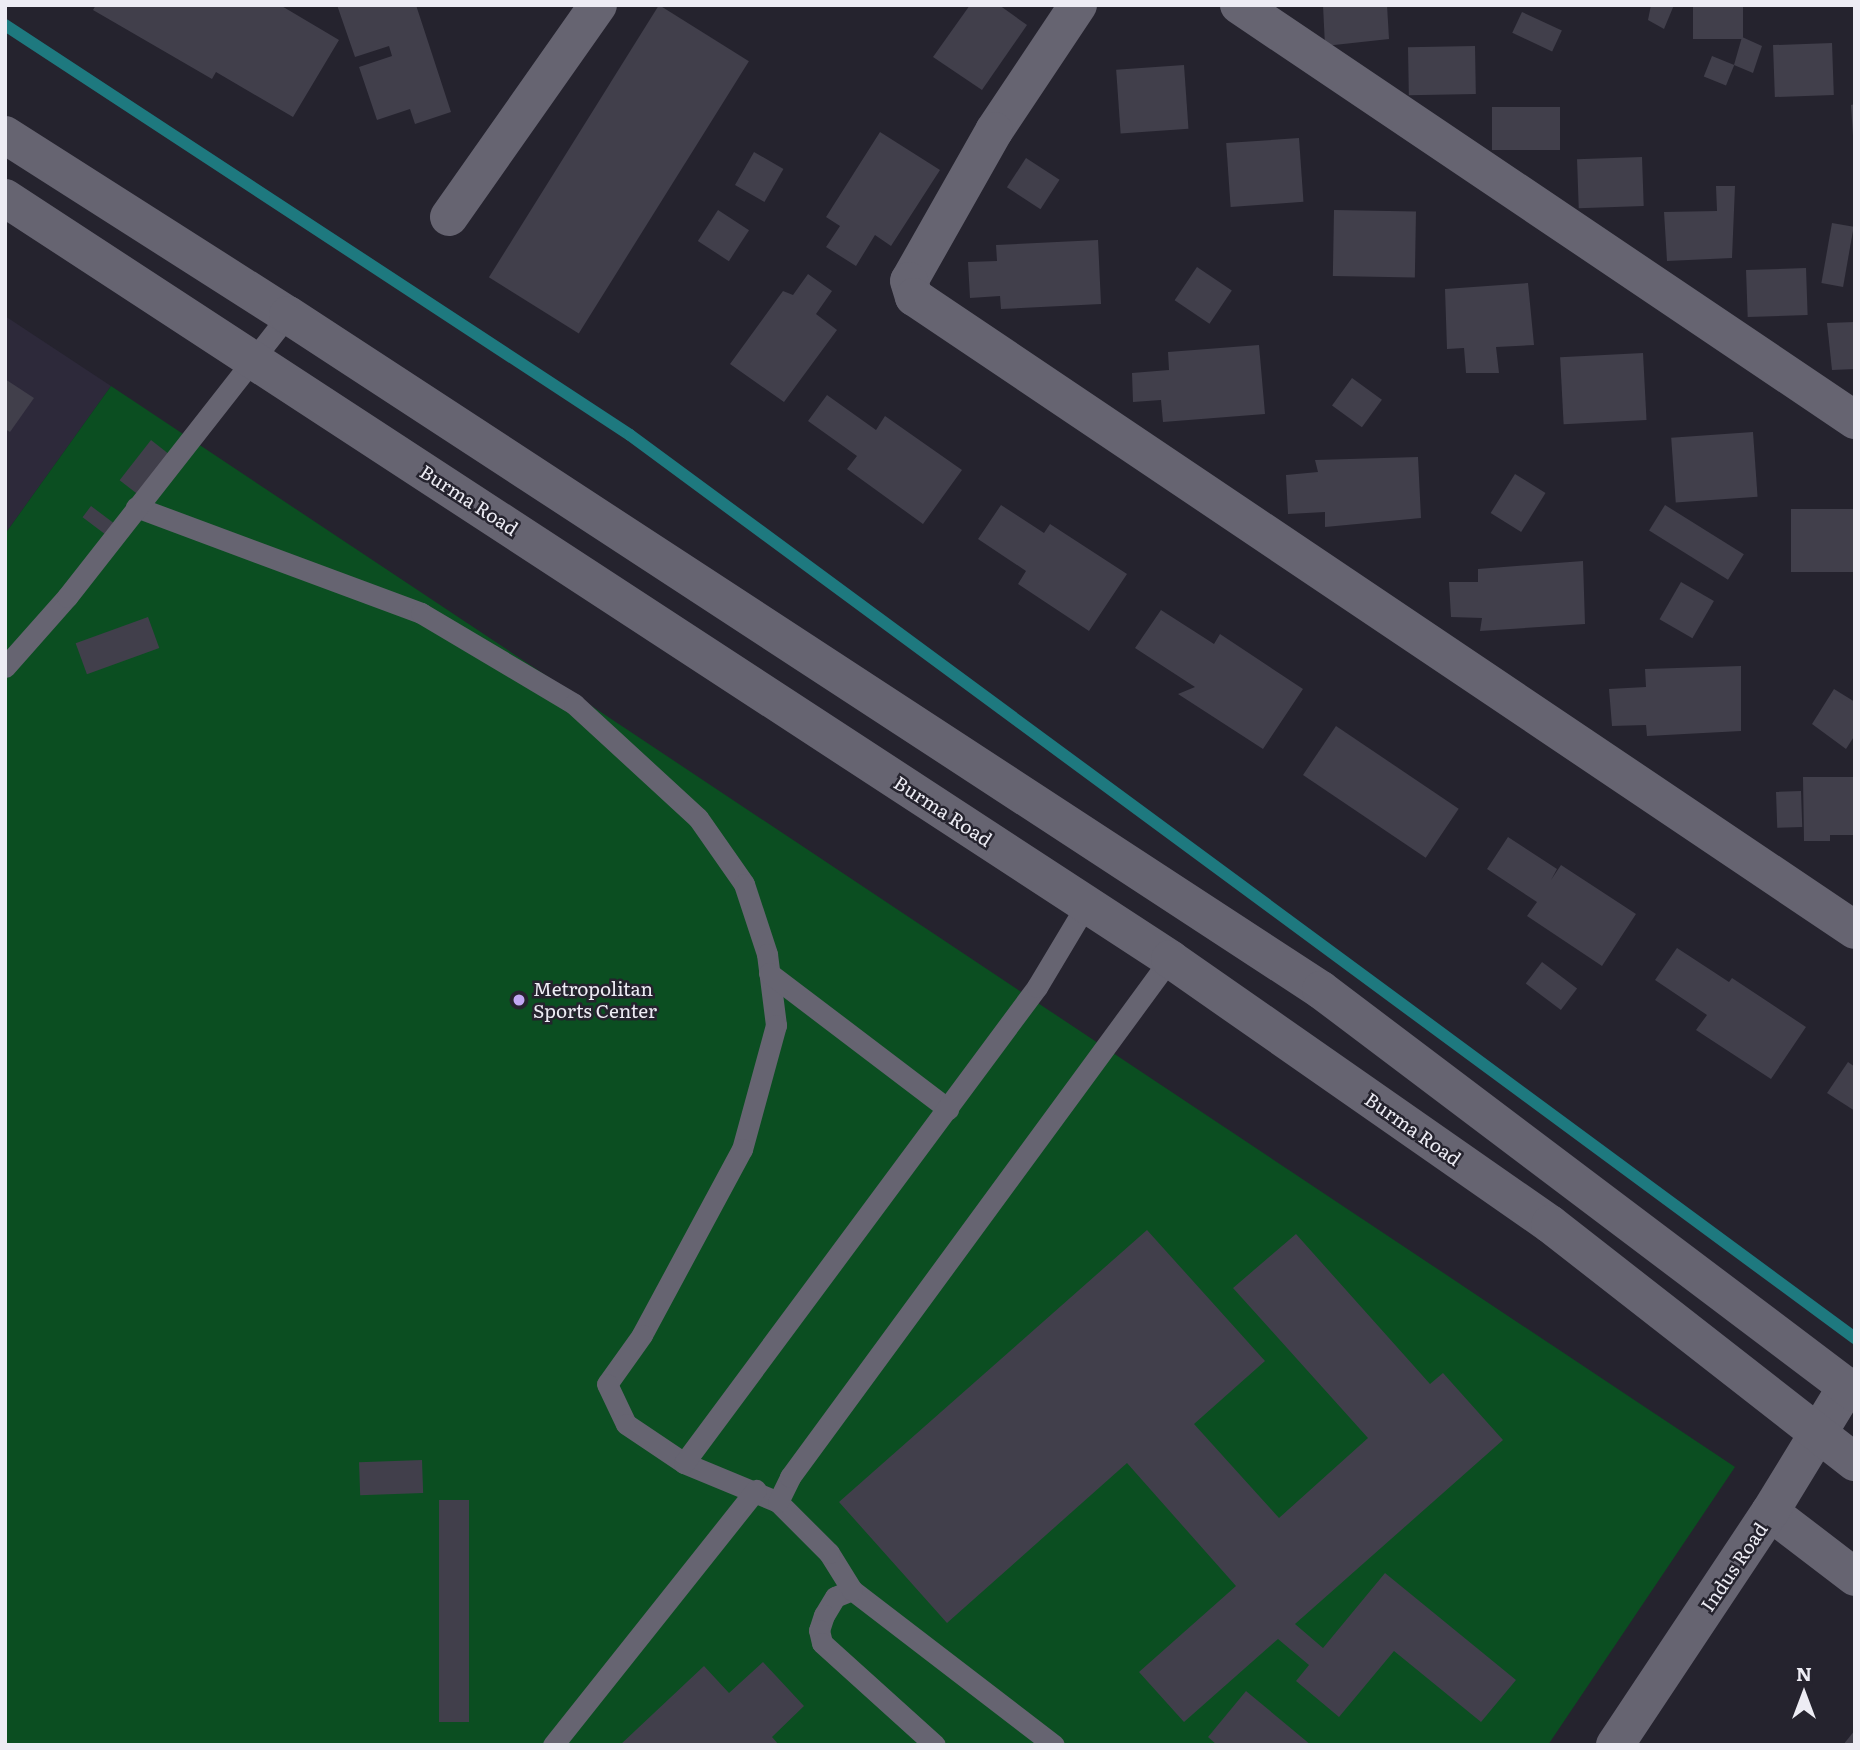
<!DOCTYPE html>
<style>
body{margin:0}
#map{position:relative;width:1860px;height:1750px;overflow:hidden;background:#25232e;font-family:Literata,serif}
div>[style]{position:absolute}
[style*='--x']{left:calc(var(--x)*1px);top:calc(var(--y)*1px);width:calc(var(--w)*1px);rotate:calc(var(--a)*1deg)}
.education>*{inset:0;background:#2d293a}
.green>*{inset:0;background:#0b4e21}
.stream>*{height:12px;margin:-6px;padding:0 6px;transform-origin:6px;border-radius:6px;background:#1e797f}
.building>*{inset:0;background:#413f4b;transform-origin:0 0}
.service>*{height:21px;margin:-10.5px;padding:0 10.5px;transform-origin:10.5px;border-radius:10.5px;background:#666471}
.minor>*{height:38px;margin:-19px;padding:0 19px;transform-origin:19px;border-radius:19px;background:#666471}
.tertiary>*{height:38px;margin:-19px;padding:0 19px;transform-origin:19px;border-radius:19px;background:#666471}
.secondary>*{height:38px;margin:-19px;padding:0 19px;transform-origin:19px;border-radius:19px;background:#666471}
.dots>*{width:19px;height:19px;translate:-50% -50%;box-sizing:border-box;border:4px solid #25232e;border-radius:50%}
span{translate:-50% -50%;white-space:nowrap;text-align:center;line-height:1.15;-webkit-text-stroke:5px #25232e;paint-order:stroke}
.street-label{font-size:19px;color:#edecf4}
.poi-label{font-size:19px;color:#edecf4}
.left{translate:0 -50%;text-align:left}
.frame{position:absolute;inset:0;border:7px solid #edecf4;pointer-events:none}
.north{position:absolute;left:1769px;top:1659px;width:70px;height:70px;-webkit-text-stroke:5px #25232e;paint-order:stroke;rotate:0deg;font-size:19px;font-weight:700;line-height:28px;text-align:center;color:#edecf4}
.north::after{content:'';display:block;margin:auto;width:24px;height:32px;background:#edecf4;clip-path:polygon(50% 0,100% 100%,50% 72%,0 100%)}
</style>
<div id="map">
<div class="education">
<i style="clip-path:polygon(5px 316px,111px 386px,5px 534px)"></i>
</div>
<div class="green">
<i style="clip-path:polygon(111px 386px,1735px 1467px,1548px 1745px,5px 1745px,5px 534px)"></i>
</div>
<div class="stream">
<i style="--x:5;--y:25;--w:747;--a:33.26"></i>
<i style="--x:630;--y:435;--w:1522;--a:36.4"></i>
</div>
<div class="building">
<i style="clip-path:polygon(96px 5px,280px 5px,339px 40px,293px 117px,216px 72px,212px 79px,93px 10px)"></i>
<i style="clip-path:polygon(337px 5px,416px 5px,451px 112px,415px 124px,410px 109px,377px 120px,359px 67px,392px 56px,389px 46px,355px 57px)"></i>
<i style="left:659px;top:5px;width:106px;height:321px;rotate:32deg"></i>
<i style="clip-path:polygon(970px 5px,999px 5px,1027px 25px,982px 90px,933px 57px)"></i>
<i style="clip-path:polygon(1323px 5px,1387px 5px,1389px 39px,1325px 46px)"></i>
<i style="clip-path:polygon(1651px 5px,1674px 5px,1664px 29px,1648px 20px)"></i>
<i style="left:1693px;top:5px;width:50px;height:34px"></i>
<i style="left:1522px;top:12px;width:44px;height:23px;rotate:25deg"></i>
<i style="clip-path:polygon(1742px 37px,1762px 46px,1753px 73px,1734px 65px)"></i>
<i style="left:1832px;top:43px;width:52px;height:59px;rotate:88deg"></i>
<i style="left:1475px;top:46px;width:48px;height:67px;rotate:89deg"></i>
<i style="left:1712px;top:56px;width:24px;height:22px;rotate:22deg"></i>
<i style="left:1184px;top:65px;width:64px;height:68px;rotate:86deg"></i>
<i style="clip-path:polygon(1855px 104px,1855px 136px,1853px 136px,1851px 105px)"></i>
<i style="left:1492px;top:107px;width:68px;height:43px"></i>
<i style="clip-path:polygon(880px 132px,940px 170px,891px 246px,875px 235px,856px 266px,826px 247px,840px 226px,826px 217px)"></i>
<i style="left:1299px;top:138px;width:64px;height:73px;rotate:86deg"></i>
<i style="left:754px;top:152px;width:34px;height:38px;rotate:30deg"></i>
<i style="left:1642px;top:157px;width:49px;height:65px;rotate:88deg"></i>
<i style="left:1026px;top:158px;width:40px;height:35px;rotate:33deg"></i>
<i style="clip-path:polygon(1716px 186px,1735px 186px,1732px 258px,1667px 261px,1664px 212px,1717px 211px)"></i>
<i style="left:718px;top:210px;width:37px;height:37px;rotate:33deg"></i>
<i style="left:1334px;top:210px;width:82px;height:66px;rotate:1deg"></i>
<i style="left:1832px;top:223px;width:22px;height:61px;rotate:10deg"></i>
<i style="clip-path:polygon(1098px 240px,1101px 304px,1001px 309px,1000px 296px,970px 298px,968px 262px,997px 261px,996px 245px)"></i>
<i style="left:1197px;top:267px;width:42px;height:40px;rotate:34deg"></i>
<i style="left:1806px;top:268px;width:47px;height:60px;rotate:88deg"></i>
<i style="clip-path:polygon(808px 274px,832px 291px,816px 314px,837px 330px,784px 402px,730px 364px,783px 291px,793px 295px)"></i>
<i style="clip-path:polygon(1528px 283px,1534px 345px,1496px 347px,1499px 373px,1466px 373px,1464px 348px,1447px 349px,1445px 289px)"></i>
<i style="clip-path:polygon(1855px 322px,1855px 369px,1832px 370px,1827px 323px)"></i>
<i style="clip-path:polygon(1259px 345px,1265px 414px,1163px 422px,1161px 400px,1133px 402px,1132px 373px,1169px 370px,1168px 352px)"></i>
<i style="left:1643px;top:353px;width:67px;height:83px;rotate:87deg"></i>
<i style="left:1352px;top:378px;width:37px;height:34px;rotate:36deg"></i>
<i style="clip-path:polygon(5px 379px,34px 398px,10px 432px,5px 429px)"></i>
<i style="clip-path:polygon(827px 395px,876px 430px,885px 416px,962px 470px,923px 524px,847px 469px,857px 456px,808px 421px)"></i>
<i style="left:1753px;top:432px;width:65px;height:82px;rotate:86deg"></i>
<i style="left:151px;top:440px;width:23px;height:51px;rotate:38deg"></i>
<i style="clip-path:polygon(1418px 457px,1421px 518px,1325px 527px,1325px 512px,1288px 514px,1286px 475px,1318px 472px,1315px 460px)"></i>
<i style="left:1515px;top:474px;width:36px;height:46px;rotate:32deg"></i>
<i style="clip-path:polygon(1001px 505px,1044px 533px,1050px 524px,1127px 574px,1089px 631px,1018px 584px,1026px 571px,978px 539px)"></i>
<i style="left:1665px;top:505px;width:93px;height:30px;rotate:32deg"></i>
<i style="left:91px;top:506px;width:35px;height:14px;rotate:37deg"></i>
<i style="left:1855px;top:509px;width:63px;height:64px;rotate:90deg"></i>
<i style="clip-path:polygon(1583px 561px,1585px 624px,1480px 631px,1482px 618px,1451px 617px,1449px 582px,1478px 582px,1478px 569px)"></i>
<i style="left:1681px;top:582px;width:38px;height:43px;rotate:30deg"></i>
<i style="clip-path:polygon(1161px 610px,1214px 644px,1220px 634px,1303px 689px,1263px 749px,1178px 694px,1195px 687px,1135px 648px)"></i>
<i style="left:148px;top:617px;width:33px;height:77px;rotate:70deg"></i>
<i style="clip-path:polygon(1741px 666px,1741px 731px,1647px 736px,1646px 725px,1612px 726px,1609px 689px,1646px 687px,1645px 669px)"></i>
<i style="clip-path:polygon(1834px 689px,1855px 702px,1855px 735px,1846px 749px,1812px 724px)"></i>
<i style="left:1336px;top:726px;width:148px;height:59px;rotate:34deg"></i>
<i style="clip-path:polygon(1803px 777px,1855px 777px,1855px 835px,1830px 835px,1830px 841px,1804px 841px)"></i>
<i style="left:1801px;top:791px;width:36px;height:25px;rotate:88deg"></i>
<i style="clip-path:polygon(1508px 837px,1557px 869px,1551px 880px,1561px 865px,1636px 914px,1602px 966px,1527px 916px,1537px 902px,1487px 869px)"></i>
<i style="clip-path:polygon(1677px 948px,1729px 982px,1732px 978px,1806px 1027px,1771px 1079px,1696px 1030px,1707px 1015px,1655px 980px)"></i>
<i style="left:1542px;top:962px;width:44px;height:27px;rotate:37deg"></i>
<i style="clip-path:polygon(1848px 1062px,1855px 1067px,1855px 1111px,1827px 1093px)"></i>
<i style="clip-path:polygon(1147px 1230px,1265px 1361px,1194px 1424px,1279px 1518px,1368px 1438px,1233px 1288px,1296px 1234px,1430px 1384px,1443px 1373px,1503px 1440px,1295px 1624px,1323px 1648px,1385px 1573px,1516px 1680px,1481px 1722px,1394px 1651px,1339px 1717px,1296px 1681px,1309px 1665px,1278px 1639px,1184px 1722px,1139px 1672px,1236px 1586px,1127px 1463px,947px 1623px,839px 1502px)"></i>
<i style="left:422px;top:1460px;width:33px;height:63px;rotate:88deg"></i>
<i style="left:439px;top:1500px;width:30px;height:222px"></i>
<i style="clip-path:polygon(763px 1662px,804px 1706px,772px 1737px,779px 1745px,620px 1745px,704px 1666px,729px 1693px)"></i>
<i style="clip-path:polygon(1246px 1691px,1311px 1745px,1217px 1745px,1208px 1737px)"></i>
<i style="clip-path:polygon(1855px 1730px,1855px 1745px,1843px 1745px)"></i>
</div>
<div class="service">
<i style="--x:136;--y:507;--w:304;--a:20.4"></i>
<i style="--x:421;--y:613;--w:178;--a:30.7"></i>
<i style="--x:574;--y:704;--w:168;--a:42.6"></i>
<i style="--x:698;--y:818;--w:80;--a:55.1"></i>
<i style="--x:744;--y:884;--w:74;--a:71.8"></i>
<i style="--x:767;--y:954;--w:72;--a:82.8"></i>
<i style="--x:776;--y:1025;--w:129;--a:105.3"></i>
<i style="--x:742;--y:1149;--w:211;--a:118.3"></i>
<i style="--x:642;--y:1335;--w:60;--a:125.5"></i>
<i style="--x:607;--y:1384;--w:44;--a:64.6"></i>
<i style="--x:626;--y:1424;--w:70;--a:33.9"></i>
<i style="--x:684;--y:1463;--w:102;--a:22.5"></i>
<i style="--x:5;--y:667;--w:94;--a:-48.5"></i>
<i style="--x:67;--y:597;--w:358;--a:-51.9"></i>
<i style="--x:769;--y:973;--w:225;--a:37.2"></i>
<i style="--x:684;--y:1463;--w:593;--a:-53.44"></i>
<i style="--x:1037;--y:987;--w:96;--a:-59.1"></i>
<i style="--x:852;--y:1590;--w:18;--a:158"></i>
<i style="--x:835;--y:1597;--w:21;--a:121"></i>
<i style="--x:824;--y:1615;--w:16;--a:108"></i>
<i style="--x:819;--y:1630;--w:13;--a:77"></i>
<i style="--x:822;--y:1643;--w:152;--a:42.1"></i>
<i style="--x:553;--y:1745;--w:326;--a:-51.5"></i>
<i style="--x:1054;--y:1745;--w:255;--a:-142.5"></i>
<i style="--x:852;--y:1590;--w:44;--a:-121.9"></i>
<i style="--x:829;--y:1553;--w:72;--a:-135"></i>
<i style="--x:778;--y:1502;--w:28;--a:-64"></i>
<i style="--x:790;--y:1477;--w:642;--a:-53.74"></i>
</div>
<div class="minor">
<i style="--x:1078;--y:5;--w:151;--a:123.7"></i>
<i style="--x:994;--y:131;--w:172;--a:119.5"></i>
<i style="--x:909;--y:281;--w:17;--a:73"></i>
<i style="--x:914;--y:297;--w:1134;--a:33.93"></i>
<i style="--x:1239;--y:5;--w:743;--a:33.97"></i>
<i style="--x:449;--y:217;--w:259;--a:-54.9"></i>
<i style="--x:1770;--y:1512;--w:107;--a:37.4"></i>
</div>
<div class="tertiary">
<i style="--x:1615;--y:1745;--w:280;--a:-56.4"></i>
<i style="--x:1770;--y:1512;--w:148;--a:-58.6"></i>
</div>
<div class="secondary">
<i style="--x:5;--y:135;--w:335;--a:32.5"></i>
<i style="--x:288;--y:315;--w:1234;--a:33.16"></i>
<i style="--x:1321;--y:990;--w:669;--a:37.04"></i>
<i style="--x:5;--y:198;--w:1392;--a:33.15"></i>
<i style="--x:1170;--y:959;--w:463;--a:34.9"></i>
<i style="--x:1550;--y:1224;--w:387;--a:38"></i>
</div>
<div class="dots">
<i style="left:519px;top:1000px;background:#c2a8f3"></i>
</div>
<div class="street-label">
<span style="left:469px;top:500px;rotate:33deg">Burma Road</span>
<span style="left:943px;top:811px;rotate:33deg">Burma Road</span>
<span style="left:1413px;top:1129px;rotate:35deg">Burma Road</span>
<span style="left:1734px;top:1567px;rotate:-56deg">Indus Road</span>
</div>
<div class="poi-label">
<span class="left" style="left:533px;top:1000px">Metropolitan<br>Sports Center</span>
</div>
<div class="frame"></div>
<div class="north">N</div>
</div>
